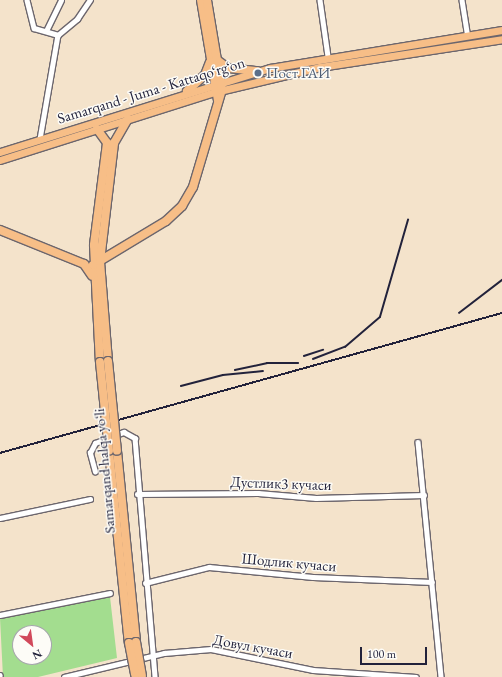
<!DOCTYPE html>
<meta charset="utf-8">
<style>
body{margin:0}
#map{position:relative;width:502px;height:677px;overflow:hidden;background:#f4e3cb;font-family:"EB Garamond",serif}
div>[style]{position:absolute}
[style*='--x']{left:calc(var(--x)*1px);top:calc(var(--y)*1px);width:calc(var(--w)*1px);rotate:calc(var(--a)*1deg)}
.green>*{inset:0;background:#a3dd8f}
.roads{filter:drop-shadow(1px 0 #6c666d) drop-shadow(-1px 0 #6c666d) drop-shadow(0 1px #6c666d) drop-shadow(0 -1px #6c666d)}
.minor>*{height:4.5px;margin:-2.25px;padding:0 2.25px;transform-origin:2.25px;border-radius:2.25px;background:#fff}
.primary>*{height:7px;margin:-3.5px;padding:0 3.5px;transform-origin:3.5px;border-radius:3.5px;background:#f7be87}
.trunk>*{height:8px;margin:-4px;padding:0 4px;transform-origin:4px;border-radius:4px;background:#f7be87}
.rail>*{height:1.5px;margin:-0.75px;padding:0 0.75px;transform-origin:0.75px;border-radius:0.75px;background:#22223b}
.bridges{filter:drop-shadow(1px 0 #6c666d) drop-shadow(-1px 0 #6c666d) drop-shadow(0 1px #6c666d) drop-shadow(0 -1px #6c666d)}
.trunk-bridge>*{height:8px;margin:-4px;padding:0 4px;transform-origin:4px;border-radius:4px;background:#f7be87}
.dots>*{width:11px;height:11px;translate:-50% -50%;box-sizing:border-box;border:2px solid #fdfcf7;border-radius:50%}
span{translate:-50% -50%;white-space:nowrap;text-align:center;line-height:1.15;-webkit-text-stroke:3px #fdfcf7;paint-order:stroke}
.service-label{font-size:15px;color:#4e5e75}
.left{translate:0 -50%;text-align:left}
.street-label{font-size:15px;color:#22223b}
.north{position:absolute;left:12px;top:625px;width:40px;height:40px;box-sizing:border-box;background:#fdfcf7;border:1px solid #a5a5ac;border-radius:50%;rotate:151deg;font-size:11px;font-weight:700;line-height:16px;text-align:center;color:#22223b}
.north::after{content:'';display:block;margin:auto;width:14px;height:18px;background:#d1495b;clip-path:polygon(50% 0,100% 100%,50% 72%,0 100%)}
.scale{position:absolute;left:360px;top:647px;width:67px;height:18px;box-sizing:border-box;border:2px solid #22223b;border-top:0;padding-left:5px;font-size:12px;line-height:14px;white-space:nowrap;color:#22223b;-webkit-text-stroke:3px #fdfcf7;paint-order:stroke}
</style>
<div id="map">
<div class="green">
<i style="clip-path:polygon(evenodd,110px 597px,117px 658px,38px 677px,3px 677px,0 618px,110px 597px,20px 633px,44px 633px,44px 657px,20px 657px,20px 633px)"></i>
</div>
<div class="roads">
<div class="minor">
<i style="--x:27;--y:0;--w:29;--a:76"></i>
<i style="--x:34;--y:28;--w:25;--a:16"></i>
<i style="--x:58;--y:35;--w:106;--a:99.8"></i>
<i style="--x:320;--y:0;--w:57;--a:81.9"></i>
<i style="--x:462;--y:0;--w:36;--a:81"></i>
<i style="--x:46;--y:31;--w:34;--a:-64"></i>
<i style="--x:58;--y:35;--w:25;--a:-40"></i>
<i style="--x:77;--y:19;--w:23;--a:-56"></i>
<i style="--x:418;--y:442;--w:236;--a:84.4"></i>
<i style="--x:95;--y:472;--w:20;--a:-105"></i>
<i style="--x:90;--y:453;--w:11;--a:-63"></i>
<i style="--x:95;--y:443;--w:31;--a:-21"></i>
<i style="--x:124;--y:432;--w:13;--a:29"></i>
<i style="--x:135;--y:438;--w:240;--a:85.2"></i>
<i style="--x:137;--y:494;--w:121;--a:-0.5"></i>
<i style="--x:258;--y:493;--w:58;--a:4.9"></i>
<i style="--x:316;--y:498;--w:108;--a:-1.6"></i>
<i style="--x:0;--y:518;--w:92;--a:-11.9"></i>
<i style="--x:145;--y:583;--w:66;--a:-14"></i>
<i style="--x:209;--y:567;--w:104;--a:5.5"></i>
<i style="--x:313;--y:577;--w:119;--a:2.4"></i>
<i style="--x:0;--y:615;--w:112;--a:-11.3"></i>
<i style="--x:0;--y:675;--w:2;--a:90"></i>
<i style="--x:64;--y:677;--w:103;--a:-13.5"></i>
<i style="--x:164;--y:653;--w:47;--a:-4.9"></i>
<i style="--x:211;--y:649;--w:104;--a:11.6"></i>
<i style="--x:313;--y:670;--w:103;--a:3.9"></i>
</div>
<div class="primary">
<i style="--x:0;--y:152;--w:283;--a:-17.3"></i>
<i style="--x:270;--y:68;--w:235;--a:-9.3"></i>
<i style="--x:0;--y:160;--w:225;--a:-17.6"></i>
<i style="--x:215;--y:92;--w:108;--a:-13.4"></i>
<i style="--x:320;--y:67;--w:184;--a:-8.7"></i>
</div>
<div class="trunk">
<i style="--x:201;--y:0;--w:102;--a:80.4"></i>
<i style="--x:217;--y:60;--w:14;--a:36"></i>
<i style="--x:228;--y:68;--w:30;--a:6"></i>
<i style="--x:187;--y:91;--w:24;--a:-42"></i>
<i style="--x:205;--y:75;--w:14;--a:-69"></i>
<i style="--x:97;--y:129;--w:17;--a:54"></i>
<i style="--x:107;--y:143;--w:103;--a:97.3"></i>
<i style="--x:94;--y:245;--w:117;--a:87.1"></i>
<i style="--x:0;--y:230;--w:91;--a:22"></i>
<i style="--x:84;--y:264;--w:14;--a:56"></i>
<i style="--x:93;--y:265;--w:85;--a:-31.1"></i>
<i style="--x:166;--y:221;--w:22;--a:-43"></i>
<i style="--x:182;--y:206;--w:22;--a:-60"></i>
<i style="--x:193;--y:187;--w:101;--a:-73.4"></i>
<i style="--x:222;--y:90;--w:91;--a:-99.5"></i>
<i style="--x:108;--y:361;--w:100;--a:-94.6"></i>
<i style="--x:100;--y:261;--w:119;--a:-83.2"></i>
<i style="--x:114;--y:143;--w:28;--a:-60"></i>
<i style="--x:109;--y:451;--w:193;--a:84.1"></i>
<i style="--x:117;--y:451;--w:192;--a:84.3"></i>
</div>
</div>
<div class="rail">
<i style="--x:459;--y:313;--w:54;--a:-37.5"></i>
<i style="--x:304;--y:356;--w:20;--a:-18"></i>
<i style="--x:313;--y:359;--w:34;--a:-21"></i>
<i style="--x:345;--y:347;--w:46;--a:-40.6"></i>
<i style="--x:380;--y:317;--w:101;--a:-73.9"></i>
<i style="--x:235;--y:370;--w:33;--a:-12"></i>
<i style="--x:267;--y:363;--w:31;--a:0"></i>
<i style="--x:181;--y:386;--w:43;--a:-14.7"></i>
<i style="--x:223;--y:375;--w:40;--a:-5.7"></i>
<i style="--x:0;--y:453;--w:521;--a:-15.58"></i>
</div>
<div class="bridges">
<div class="trunk-bridge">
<i style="--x:108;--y:361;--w:90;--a:84.3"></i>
<i style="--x:100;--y:362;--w:89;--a:84.2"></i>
<i style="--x:136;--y:642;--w:34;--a:80"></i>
<i style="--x:129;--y:643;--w:32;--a:79"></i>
</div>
</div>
<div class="dots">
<i style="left:258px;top:73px;background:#5c6f8a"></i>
</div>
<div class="service-label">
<span class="left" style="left:266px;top:73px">Пост ГАИ</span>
</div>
<div class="street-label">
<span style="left:151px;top:90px;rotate:-17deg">Samarqand - Juma - Kattaqo‘rg‘on</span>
<span style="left:104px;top:471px;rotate:-95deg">Samarqand halqa yoʻli</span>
<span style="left:281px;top:483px;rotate:2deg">Дустлик3 кучаси</span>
<span style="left:289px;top:562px;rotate:5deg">Шодлик кучаси</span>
<span style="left:253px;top:646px;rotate:10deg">Довул кучаси</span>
</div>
<div class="north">N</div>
<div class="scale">100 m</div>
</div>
